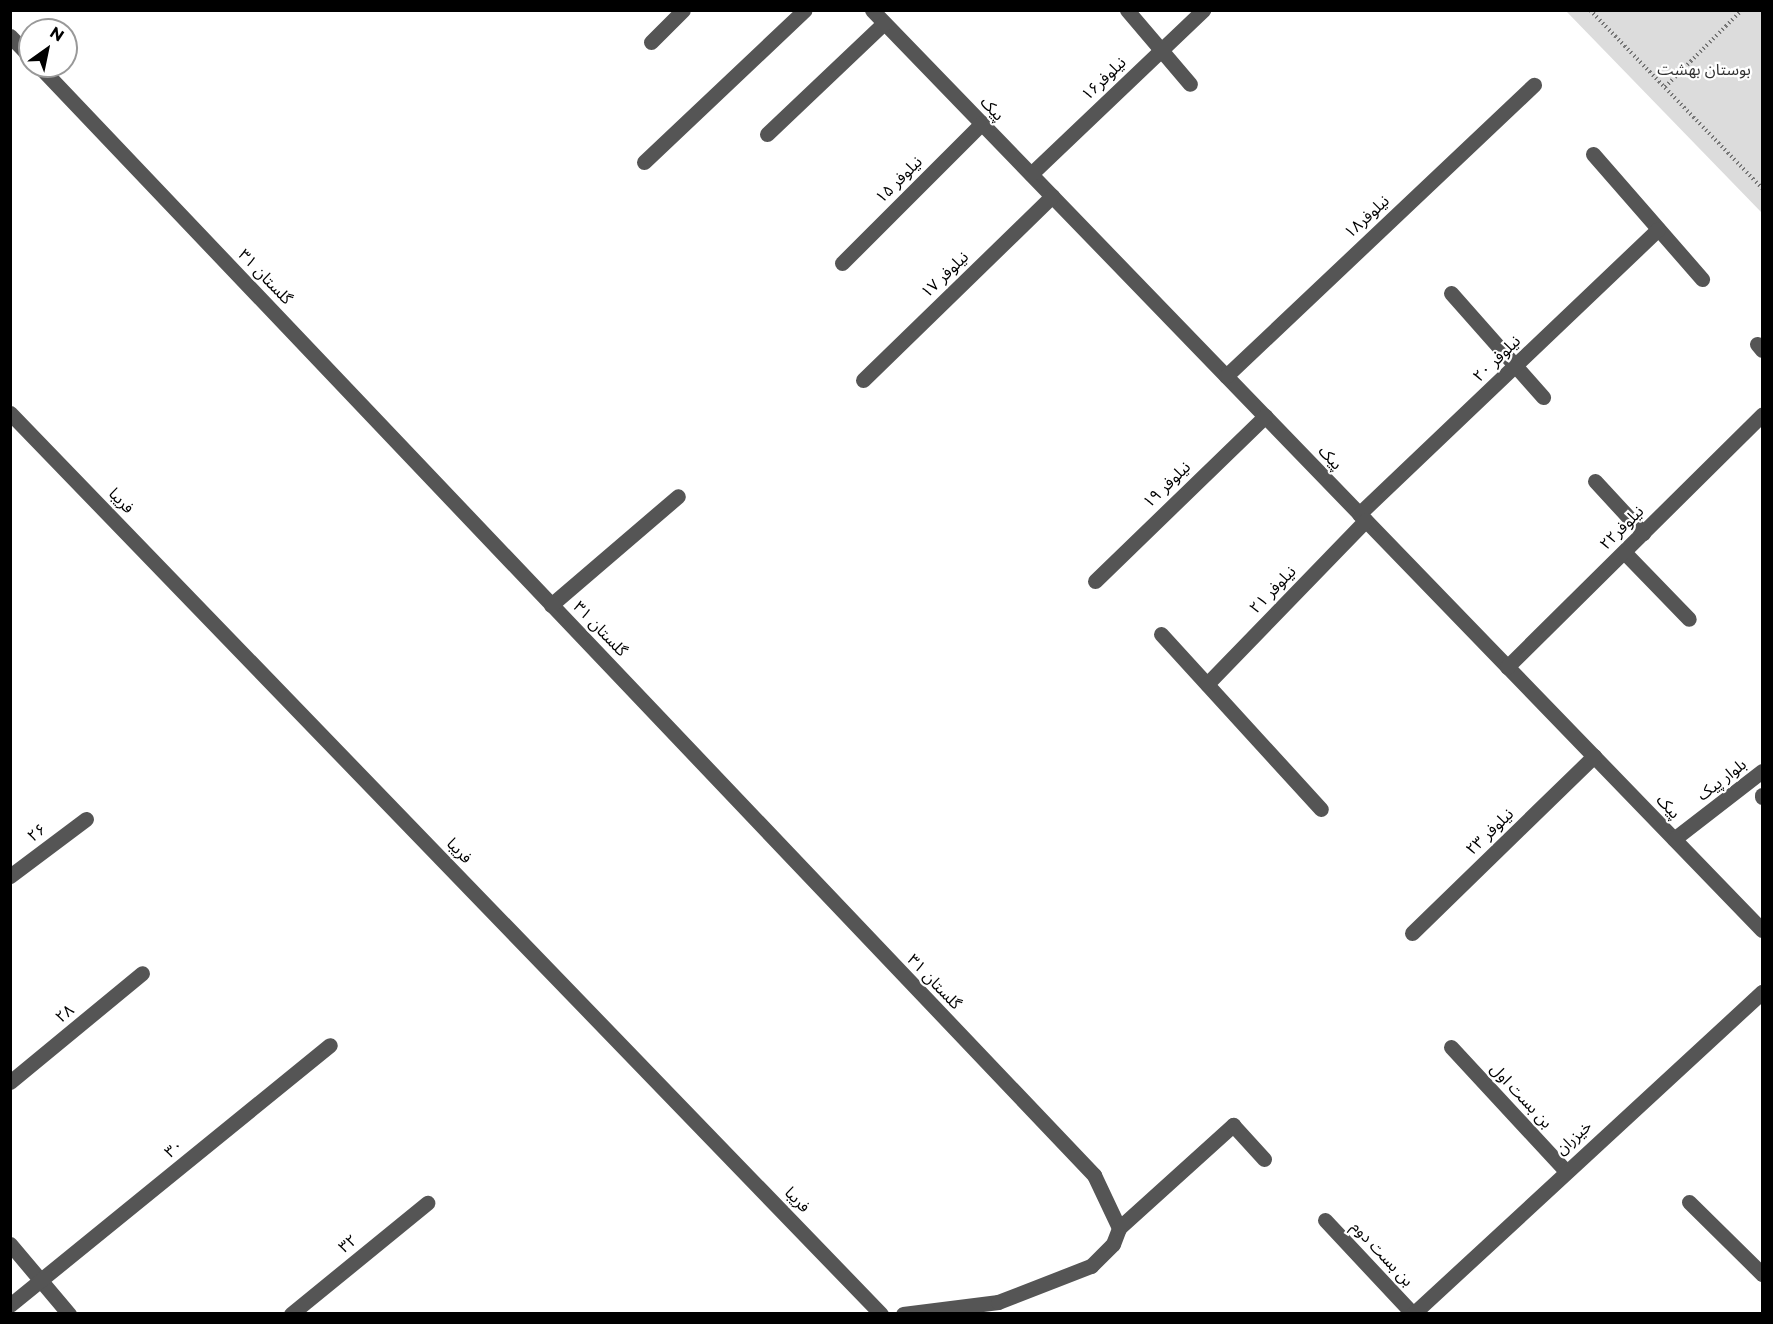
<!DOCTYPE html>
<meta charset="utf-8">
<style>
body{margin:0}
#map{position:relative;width:1773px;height:1324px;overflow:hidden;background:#fff;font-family:Montserrat,"Noto Sans Arabic",sans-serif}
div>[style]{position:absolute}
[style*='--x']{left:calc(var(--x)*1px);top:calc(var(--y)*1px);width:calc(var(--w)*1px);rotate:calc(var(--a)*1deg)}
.green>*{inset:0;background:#dcdcdc}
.path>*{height:4px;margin-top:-2px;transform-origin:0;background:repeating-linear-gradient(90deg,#777 0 1.5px,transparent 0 4.5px)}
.minor>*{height:15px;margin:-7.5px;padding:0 7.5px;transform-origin:7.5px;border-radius:7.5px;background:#555}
span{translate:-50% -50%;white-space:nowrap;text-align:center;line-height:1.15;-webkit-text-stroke:4.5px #fff;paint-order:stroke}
.park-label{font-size:16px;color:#333}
.street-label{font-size:16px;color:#000}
.frame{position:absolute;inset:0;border:12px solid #000;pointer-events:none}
.north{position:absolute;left:18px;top:18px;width:60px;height:60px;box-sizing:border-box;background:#fff;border:2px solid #999;border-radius:50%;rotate:33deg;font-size:16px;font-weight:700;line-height:24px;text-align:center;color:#000}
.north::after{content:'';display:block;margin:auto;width:21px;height:27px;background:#000;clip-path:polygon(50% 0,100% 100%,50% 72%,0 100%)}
</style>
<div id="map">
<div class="green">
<i style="clip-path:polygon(1566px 11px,1762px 11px,1762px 213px)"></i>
</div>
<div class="path">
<i style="--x:1590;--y:10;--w:248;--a:46"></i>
<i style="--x:1665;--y:87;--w:109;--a:-45"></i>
</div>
<div class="minor">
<i style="--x:872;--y:10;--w:1280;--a:45.95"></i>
<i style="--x:1127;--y:10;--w:97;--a:49.6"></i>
<i style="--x:10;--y:36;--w:29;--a:46"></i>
<i style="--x:651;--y:42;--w:45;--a:-45"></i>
<i style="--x:39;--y:66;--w:1531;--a:46.43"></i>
<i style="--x:1094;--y:1175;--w:59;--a:64.7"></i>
<i style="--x:767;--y:134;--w:161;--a:-43.5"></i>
<i style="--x:1593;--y:154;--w:166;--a:48.9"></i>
<i style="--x:644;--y:162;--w:221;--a:-43.4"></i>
<i style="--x:1031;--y:174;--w:238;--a:-43.6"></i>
<i style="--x:842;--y:263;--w:198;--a:-45"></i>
<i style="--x:1451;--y:293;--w:139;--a:48.5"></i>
<i style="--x:1757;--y:344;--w:8;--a:50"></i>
<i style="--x:1226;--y:376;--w:424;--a:-43.4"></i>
<i style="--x:863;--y:380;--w:264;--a:-44.2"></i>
<i style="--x:10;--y:413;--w:1253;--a:45.97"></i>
<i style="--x:1595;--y:481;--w:71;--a:47.3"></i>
<i style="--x:1359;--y:514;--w:413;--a:-43.6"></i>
<i style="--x:1624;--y:552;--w:93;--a:45.9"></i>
<i style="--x:1095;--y:581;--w:237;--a:-44.1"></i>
<i style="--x:551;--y:605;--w:167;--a:-40.6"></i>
<i style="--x:1161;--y:634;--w:237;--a:47.6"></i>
<i style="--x:1507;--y:667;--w:359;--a:-44.7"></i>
<i style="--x:1207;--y:684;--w:228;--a:-45.9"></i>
<i style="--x:1762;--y:795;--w:2;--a:90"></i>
<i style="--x:1674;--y:839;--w:111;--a:-37.7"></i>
<i style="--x:10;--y:876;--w:95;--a:-36.9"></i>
<i style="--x:1412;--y:933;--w:254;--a:-44.2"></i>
<i style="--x:1451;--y:1047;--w:168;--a:47.2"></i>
<i style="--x:10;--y:1082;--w:171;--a:-39.5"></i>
<i style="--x:1689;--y:1202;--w:103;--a:44.6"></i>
<i style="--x:1325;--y:1220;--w:129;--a:46.9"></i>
<i style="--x:10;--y:1244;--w:92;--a:49.9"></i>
<i style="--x:10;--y:1305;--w:412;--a:-39.1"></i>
<i style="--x:291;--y:1314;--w:176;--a:-39.2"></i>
<i style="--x:903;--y:1314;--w:96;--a:-7.2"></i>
<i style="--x:998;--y:1302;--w:100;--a:-21.2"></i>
<i style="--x:1091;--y:1266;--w:31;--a:-45"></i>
<i style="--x:1113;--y:1244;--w:17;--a:-69"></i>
<i style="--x:1119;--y:1228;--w:154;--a:-42.1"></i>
<i style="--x:1233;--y:1125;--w:46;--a:47.6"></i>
<i style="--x:1413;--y:1314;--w:475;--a:-42.7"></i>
</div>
<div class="park-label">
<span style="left:1704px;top:70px">بوستان بهشت</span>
</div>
<div class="street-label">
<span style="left:1104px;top:79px;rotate:-44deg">نیلوفر۱۶</span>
<span style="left:992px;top:109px;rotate:46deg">پیک</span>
<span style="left:899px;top:180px;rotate:-45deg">نیلوفر ۱۵</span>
<span style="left:1367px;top:217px;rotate:-43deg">نیلوفر۱۸</span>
<span style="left:945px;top:275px;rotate:-44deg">نیلوفر ۱۷</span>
<span style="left:265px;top:277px;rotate:46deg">گلستان ۳۱</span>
<span style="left:1497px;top:359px;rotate:-44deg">نیلوفر ۲۰</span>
<span style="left:1330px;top:458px;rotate:46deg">پیک</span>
<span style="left:1167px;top:485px;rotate:-44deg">نیلوفر ۱۹</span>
<span style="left:121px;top:501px;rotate:46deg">فریبا</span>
<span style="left:1622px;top:528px;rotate:-45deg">نیلوفر۲۲</span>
<span style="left:1273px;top:590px;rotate:-46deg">نیلوفر ۲۱</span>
<span style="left:600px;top:629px;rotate:46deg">گلستان ۳۱</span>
<span style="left:1722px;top:780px;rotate:-38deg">بلوار پیک</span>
<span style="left:1668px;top:807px;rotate:46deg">پیک</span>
<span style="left:1490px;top:832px;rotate:-44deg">نیلوفر ۲۳</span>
<span style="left:37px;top:833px;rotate:-38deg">۲۶</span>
<span style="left:459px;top:851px;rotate:46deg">فریبا</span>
<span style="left:934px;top:982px;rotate:46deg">گلستان ۳۱</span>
<span style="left:65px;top:1014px;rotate:-40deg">۲۸</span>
<span style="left:1521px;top:1096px;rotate:47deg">بن بست اول</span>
<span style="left:1574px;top:1138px;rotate:-42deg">خیزران</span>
<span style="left:174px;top:1149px;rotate:-39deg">۳۰</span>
<span style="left:797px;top:1200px;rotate:46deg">فریبا</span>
<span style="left:348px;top:1244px;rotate:-39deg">۳۲</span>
<span style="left:1382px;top:1254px;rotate:47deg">بن بست دوم</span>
</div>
<div class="frame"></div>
<div class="north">N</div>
</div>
